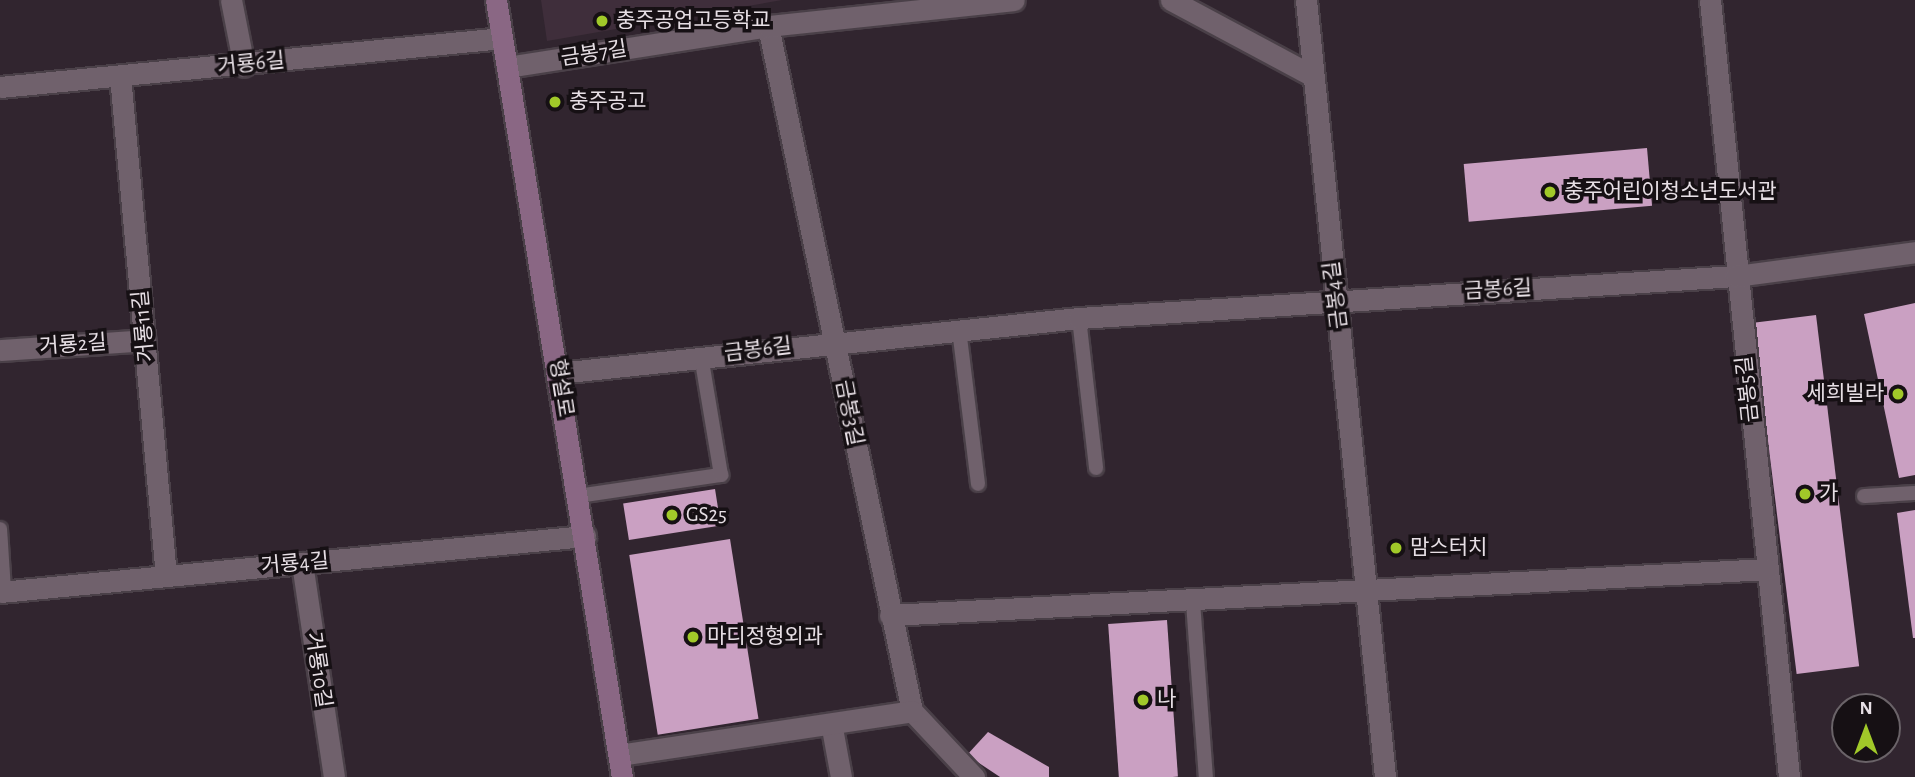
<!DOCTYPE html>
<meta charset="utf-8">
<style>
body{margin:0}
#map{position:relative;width:1915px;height:777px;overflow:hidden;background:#31252f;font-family:"Alegreya Sans","Noto Sans KR",sans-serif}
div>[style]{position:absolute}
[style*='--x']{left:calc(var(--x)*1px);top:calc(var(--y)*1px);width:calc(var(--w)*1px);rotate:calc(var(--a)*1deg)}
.built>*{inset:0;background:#3f2e3b}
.building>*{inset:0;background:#caa0c2;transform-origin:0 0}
.roads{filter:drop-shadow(2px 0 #4a4048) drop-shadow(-2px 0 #4a4048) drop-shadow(0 2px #4a4048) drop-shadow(0 -2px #4a4048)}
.lane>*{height:14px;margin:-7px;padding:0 7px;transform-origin:7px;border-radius:7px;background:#70616c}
.street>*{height:21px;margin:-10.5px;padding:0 10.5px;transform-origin:10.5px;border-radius:10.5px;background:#70616c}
.secondary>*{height:21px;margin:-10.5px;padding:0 10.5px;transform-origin:10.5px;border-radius:10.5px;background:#8a6784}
.dots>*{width:19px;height:19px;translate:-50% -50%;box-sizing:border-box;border:4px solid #161014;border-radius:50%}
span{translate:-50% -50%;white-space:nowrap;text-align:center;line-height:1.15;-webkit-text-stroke:7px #161014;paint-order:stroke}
.poi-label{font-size:21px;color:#e7dfe5}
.left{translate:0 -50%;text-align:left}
.right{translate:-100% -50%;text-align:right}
.street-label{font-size:21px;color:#e7dfe5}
.north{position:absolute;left:1831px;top:693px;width:70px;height:70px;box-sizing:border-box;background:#161014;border:2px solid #6a6368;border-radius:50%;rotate:0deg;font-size:19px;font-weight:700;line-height:28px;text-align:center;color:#e7dfe5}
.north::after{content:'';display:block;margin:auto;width:24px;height:32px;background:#a1c929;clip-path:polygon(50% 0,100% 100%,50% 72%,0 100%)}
</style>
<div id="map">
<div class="built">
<i style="clip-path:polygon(541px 0,782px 0,547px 41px)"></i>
</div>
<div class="building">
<i style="left:1647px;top:148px;width:58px;height:184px;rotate:85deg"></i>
<i style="clip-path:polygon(1915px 303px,1915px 475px,1899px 478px,1864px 314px)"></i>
<i style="left:1816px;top:315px;width:354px;height:63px;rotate:83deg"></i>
<i style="left:715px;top:489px;width:37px;height:93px;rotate:81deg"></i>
<i style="clip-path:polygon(1915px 510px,1915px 638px,1913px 638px,1897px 513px)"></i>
<i style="left:730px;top:539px;width:182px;height:102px;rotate:81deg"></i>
<i style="left:1167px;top:620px;width:157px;height:59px;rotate:86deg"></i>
<i style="clip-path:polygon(988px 732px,1049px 767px,1049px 777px,1000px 777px,967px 755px)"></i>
</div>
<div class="roads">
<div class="lane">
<i style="--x:1079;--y:318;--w:151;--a:83.5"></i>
<i style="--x:959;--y:329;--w:156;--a:83"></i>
<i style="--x:578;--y:496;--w:145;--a:-8.4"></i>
<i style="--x:721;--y:475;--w:121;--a:-99.5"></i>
<i style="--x:1864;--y:496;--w:51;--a:-3.4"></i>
<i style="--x:0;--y:529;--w:62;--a:86.3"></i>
<i style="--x:1193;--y:602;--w:175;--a:85.8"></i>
</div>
<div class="street">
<i style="--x:231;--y:0;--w:67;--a:78.9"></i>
<i style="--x:1171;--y:0;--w:159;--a:28.2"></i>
<i style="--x:1306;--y:0;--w:781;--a:84.19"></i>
<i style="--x:1710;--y:0;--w:781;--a:84.19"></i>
<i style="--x:768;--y:26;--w:700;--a:78.13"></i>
<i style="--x:912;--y:711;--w:91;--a:46.8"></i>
<i style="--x:507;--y:67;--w:264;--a:-8.9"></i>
<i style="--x:768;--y:26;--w:247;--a:-6"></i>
<i style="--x:120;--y:76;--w:502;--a:84.74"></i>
<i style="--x:0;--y:87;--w:504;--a:-5.57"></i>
<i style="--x:0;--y:350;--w:145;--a:-3.9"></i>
<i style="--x:558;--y:373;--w:524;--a:-6.03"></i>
<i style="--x:1079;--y:318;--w:658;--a:-3.66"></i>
<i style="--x:1736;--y:276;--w:181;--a:-7.6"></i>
<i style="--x:302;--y:563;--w:216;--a:81.5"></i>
<i style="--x:0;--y:592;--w:588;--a:-5.47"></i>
<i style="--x:890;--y:615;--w:878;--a:-3"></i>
<i style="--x:832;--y:728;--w:50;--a:79.6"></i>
<i style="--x:619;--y:755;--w:296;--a:-8.5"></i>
</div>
<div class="secondary">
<i style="--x:496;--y:0;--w:787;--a:80.79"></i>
</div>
</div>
<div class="dots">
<i style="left:602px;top:21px;background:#a1c929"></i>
<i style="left:555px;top:102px;background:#a1c929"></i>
<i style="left:1550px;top:192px;background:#a1c929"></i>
<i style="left:1898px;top:394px;background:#a1c929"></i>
<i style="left:1805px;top:494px;background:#a1c929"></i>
<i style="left:672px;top:515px;background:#a1c929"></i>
<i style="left:1396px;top:548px;background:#a1c929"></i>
<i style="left:693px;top:637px;background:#a1c929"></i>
<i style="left:1143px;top:700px;background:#a1c929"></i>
</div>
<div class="poi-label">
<span class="left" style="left:616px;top:21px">충주공업고등학교</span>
<span class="left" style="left:569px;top:102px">충주공고</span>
<span class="left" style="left:1564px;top:192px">충주어린이청소년도서관</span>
<span class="right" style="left:1884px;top:394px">세희빌라</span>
<span class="left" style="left:1819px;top:494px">가</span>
<span class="left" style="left:686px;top:515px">GS25</span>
<span class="left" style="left:1410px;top:548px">맘스터치</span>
<span class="left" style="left:707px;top:637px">마디정형외과</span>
<span class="left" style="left:1157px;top:700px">나</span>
</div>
<div class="street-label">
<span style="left:594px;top:54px;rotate:-9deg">금봉7길</span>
<span style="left:251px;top:64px;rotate:-6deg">거룡6길</span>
<span style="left:1498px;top:290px;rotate:-3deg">금봉6길</span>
<span style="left:1336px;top:295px;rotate:-97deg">금봉4길</span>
<span style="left:144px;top:326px;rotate:-95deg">거룡11길</span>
<span style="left:73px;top:345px;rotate:-4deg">거룡2길</span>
<span style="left:758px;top:350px;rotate:-7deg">금봉6길</span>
<span style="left:561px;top:388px;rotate:81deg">형설로</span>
<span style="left:1748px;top:389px;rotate:-96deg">금봉5길</span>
<span style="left:849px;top:413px;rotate:79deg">금봉3길</span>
<span style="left:295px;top:564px;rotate:-5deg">거룡4길</span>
<span style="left:318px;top:670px;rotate:82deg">거룡10길</span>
</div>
<div class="north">N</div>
</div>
